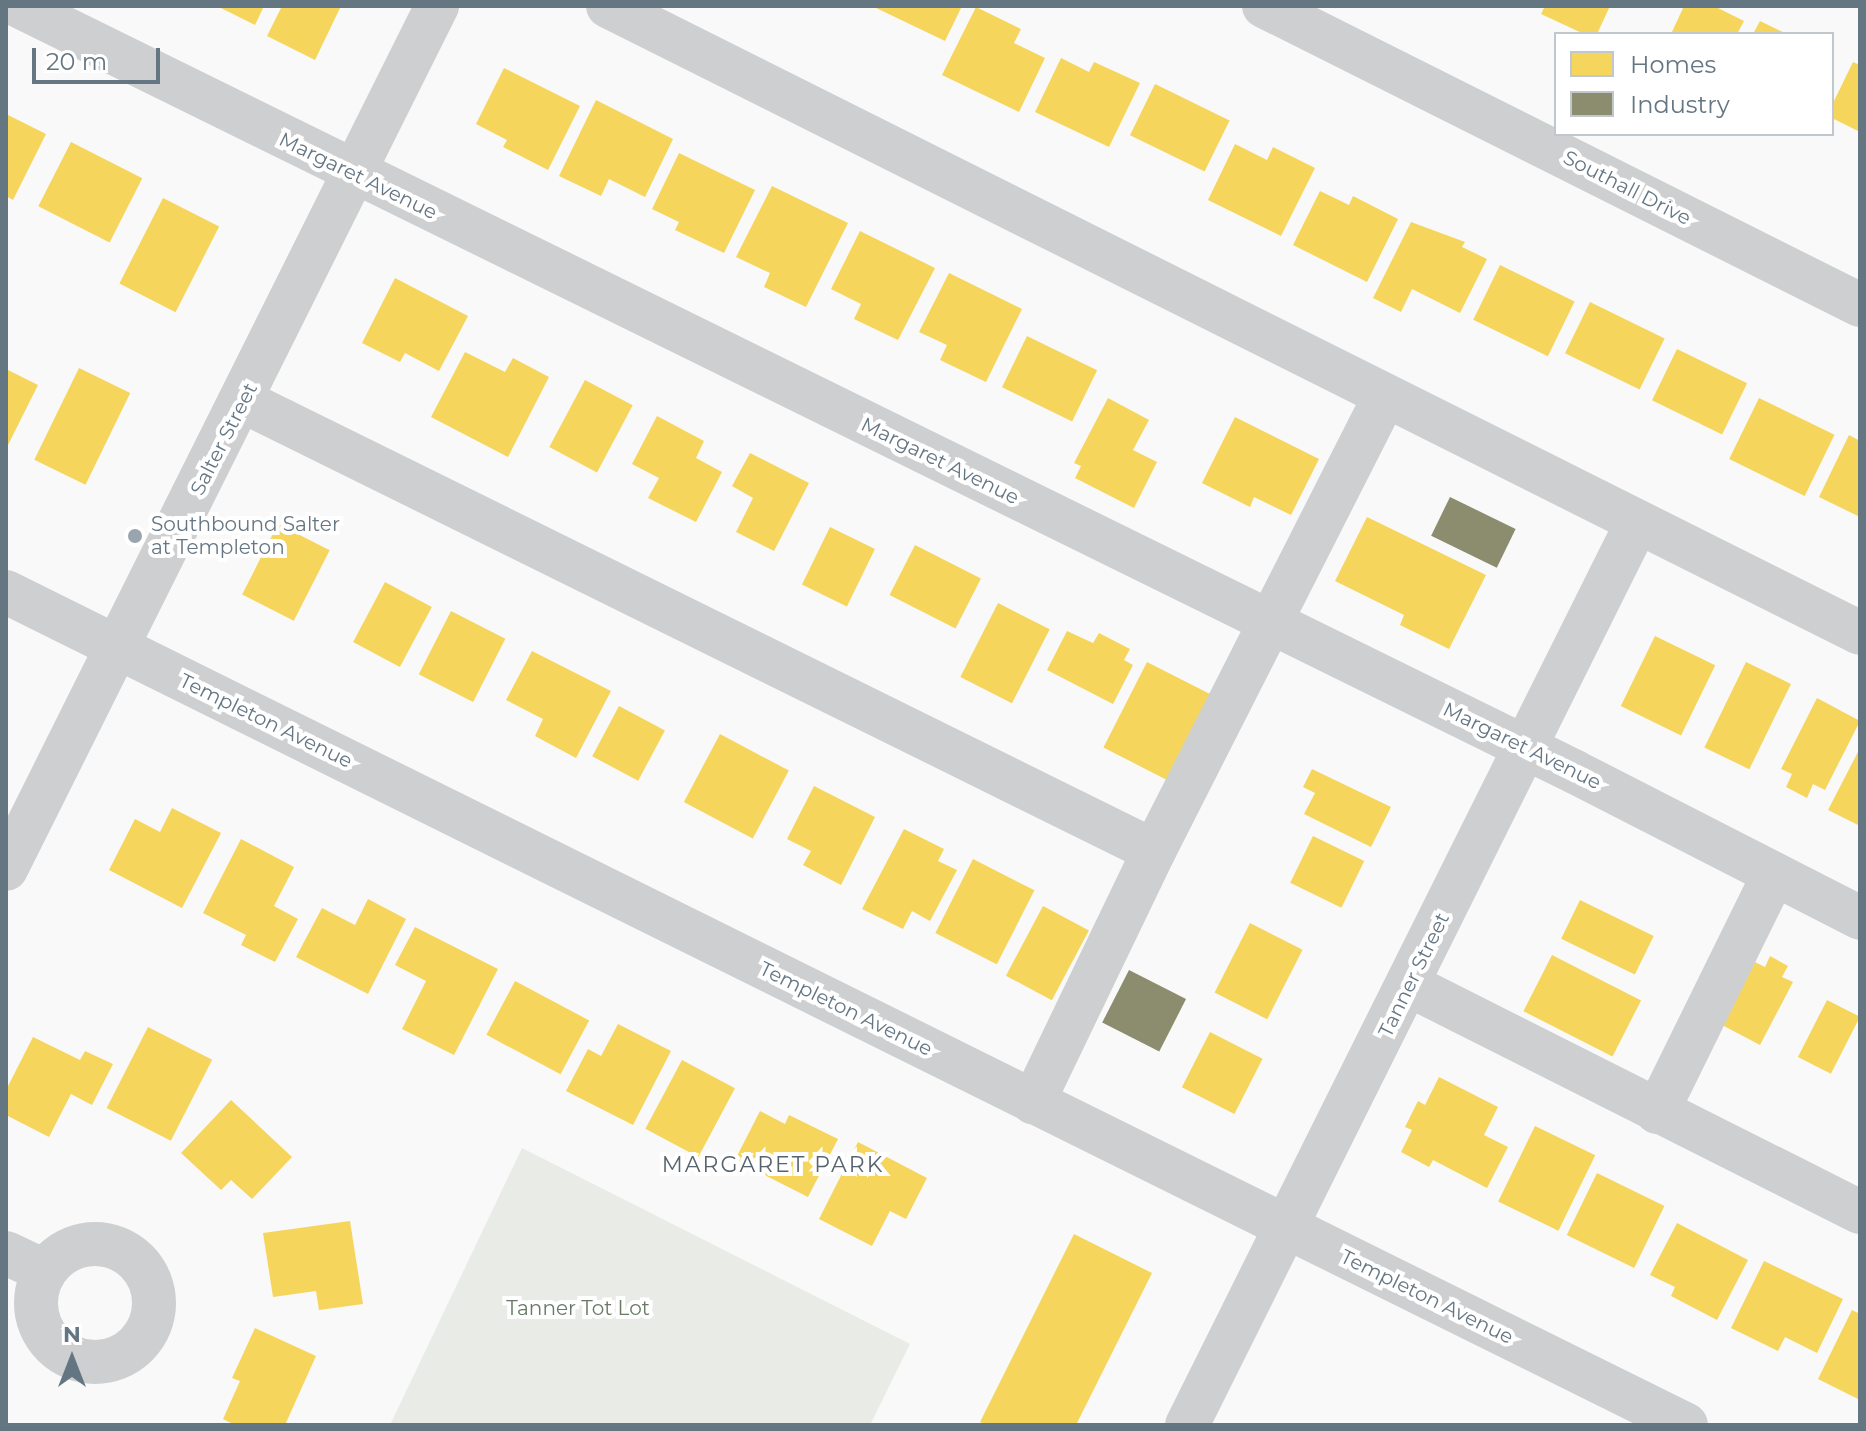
<!DOCTYPE html>
<style>
body{margin:0}
#map{position:relative;width:1866px;height:1431px;overflow:hidden;background:#f9f9f9;font-family:Montserrat,sans-serif}
div>[style]{position:absolute}
[style*='--x']{left:calc(var(--x)*1px);top:calc(var(--y)*1px);width:calc(var(--w)*1px);rotate:calc(var(--a)*1deg)}
.green>*{inset:0;background:#e8ebe6}
.homes>*{inset:0;background:#f6d55c;transform-origin:0 0}
.industry>*{inset:0;background:#8c8c6e;transform-origin:0 0}
.minor>*{height:44px;margin:-22px;padding:0 22px;transform-origin:22px;border-radius:22px;background:#cecfd0}
.minor>.ring{margin:-22px;padding:0;box-sizing:content-box;background:none;border:44px solid #cecfd0;border-radius:50%}
.dots>*{width:22px;height:22px;translate:-50% -50%;box-sizing:border-box;border:4px solid #fff;border-radius:50%}
span{translate:-50% -50%;white-space:nowrap;text-align:center;line-height:1.15;-webkit-text-stroke:8px #fff;paint-order:stroke}
.street-label{font-size:20px;color:#657683}
.poi-label{font-size:20px;color:#657683}
.left{translate:0 -50%;text-align:left}
.park-label{font-size:20px;color:#687a64}
.neighbourhood-label{font-size:22px;color:#57646e;letter-spacing:2px}
.frame{position:absolute;inset:0;border:8px solid #657683;pointer-events:none}
.legend{position:absolute;left:1554px;top:32px;width:280px;height:104px;box-sizing:border-box;background:#fff;border:2px solid #c1c8cd;margin:0;padding:10px 14px;list-style:none;font-size:24px;color:#657683}
.legend li{display:flex;align-items:center;gap:16px;height:40px}
.legend b{width:40px;border:2px solid #c1c8cd}
.north{position:absolute;left:32px;top:1319px;width:80px;height:80px;-webkit-text-stroke:6px #fff;paint-order:stroke;rotate:0deg;font-size:22px;font-weight:700;line-height:32px;text-align:center;color:#657683}
.north::after{content:'';display:block;margin:auto;width:28px;height:36px;background:#657683;clip-path:polygon(50% 0,100% 100%,50% 72%,0 100%)}
.scale{position:absolute;left:32px;top:48px;width:128px;height:36px;box-sizing:border-box;border:4px solid #657683;border-top:0;padding-left:10px;font-size:24px;line-height:28px;white-space:nowrap;color:#657683;-webkit-text-stroke:6px #fff;paint-order:stroke}
</style>
<div id="map">
<div class="green">
<i style="clip-path:polygon(522px 1148px,910px 1344px,870px 1425px,390px 1425px)"></i>
</div>
<div class="homes">
<i style="clip-path:polygon(217px 6px,264px 6px,255px 25px)"></i>
<i style="clip-path:polygon(282px 6px,341px 6px,315px 60px,267px 36px)"></i>
<i style="clip-path:polygon(872px 6px,962px 6px,945px 41px)"></i>
<i style="clip-path:polygon(1545px 6px,1610px 6px,1597px 34px,1584px 34px,1541px 14px)"></i>
<i style="clip-path:polygon(1684px 6px,1714px 6px,1744px 21px,1737px 34px,1671px 34px)"></i>
<i style="clip-path:polygon(976px 7px,1021px 29px,1014px 43px,1045px 58px,1019px 112px,942px 75px)"></i>
<i style="clip-path:polygon(1760px 21px,1787px 34px,1753px 34px)"></i>
<i style="clip-path:polygon(1061px 58px,1089px 72px,1094px 62px,1140px 83px,1109px 147px,1035px 112px)"></i>
<i style="clip-path:polygon(1853px 62px,1860px 65px,1860px 132px,1832px 118px,1832px 105px)"></i>
<i style="clip-path:polygon(504px 68px,580px 106px,548px 170px,503px 147px,507px 140px,476px 124px)"></i>
<i style="left:1155px;top:84px;width:83px;height:57px;rotate:26deg"></i>
<i style="clip-path:polygon(596px 100px,673px 139px,645px 197px,609px 179px,601px 196px,559px 176px)"></i>
<i style="clip-path:polygon(6px 114px,46px 134px,13px 200px,6px 196px)"></i>
<i style="left:71px;top:142px;width:80px;height:72px;rotate:27deg"></i>
<i style="clip-path:polygon(1235px 144px,1267px 160px,1273px 147px,1315px 168px,1281px 236px,1208px 200px)"></i>
<i style="clip-path:polygon(679px 153px,755px 190px,724px 253px,675px 230px,679px 222px,652px 209px)"></i>
<i style="clip-path:polygon(772px 186px,848px 223px,806px 307px,764px 287px,770px 273px,736px 257px)"></i>
<i style="clip-path:polygon(1320px 191px,1349px 205px,1353px 196px,1398px 219px,1367px 282px,1293px 245px)"></i>
<i style="left:163px;top:198px;width:63px;height:96px;rotate:27deg"></i>
<i style="clip-path:polygon(1411px 222px,1465px 242px,1462px 247px,1487px 259px,1460px 313px,1412px 289px,1401px 312px,1373px 298px)"></i>
<i style="clip-path:polygon(860px 231px,935px 268px,898px 340px,854px 319px,861px 304px,831px 289px)"></i>
<i style="left:1500px;top:265px;width:83px;height:61px;rotate:26deg"></i>
<i style="clip-path:polygon(949px 273px,1022px 309px,986px 382px,940px 360px,947px 345px,919px 332px)"></i>
<i style="clip-path:polygon(395px 278px,468px 316px,439px 371px,405px 353px,400px 362px,362px 343px)"></i>
<i style="left:1590px;top:302px;width:83px;height:57px;rotate:26deg"></i>
<i style="left:1027px;top:336px;width:78px;height:57px;rotate:26deg"></i>
<i style="left:1677px;top:349px;width:78px;height:57px;rotate:26deg"></i>
<i style="clip-path:polygon(465px 352px,505px 372px,513px 358px,549px 377px,508px 457px,431px 417px)"></i>
<i style="left:79px;top:368px;width:57px;height:102px;rotate:26deg"></i>
<i style="clip-path:polygon(6px 369px,38px 385px,6px 449px)"></i>
<i style="left:585px;top:380px;width:54px;height:76px;rotate:28deg"></i>
<i style="clip-path:polygon(1108px 398px,1149px 420px,1133px 450px,1157px 462px,1134px 508px,1075px 478px,1081px 466px,1074px 463px)"></i>
<i style="left:1759px;top:398px;width:84px;height:68px;rotate:26deg"></i>
<i style="clip-path:polygon(657px 416px,704px 441px,696px 458px,722px 472px,696px 522px,648px 498px,659px 478px,632px 464px)"></i>
<i style="clip-path:polygon(1235px 417px,1319px 459px,1291px 515px,1254px 497px,1250px 507px,1202px 483px)"></i>
<i style="clip-path:polygon(1849px 435px,1860px 441px,1860px 517px,1819px 497px)"></i>
<i style="clip-path:polygon(750px 453px,809px 483px,774px 551px,736px 532px,753px 498px,732px 486px)"></i>
<i style="clip-path:polygon(1367px 517px,1486px 575px,1449px 649px,1400px 625px,1404px 615px,1335px 581px)"></i>
<i style="left:278px;top:524px;width:58px;height:79px;rotate:27deg"></i>
<i style="left:830px;top:527px;width:50px;height:64px;rotate:26deg"></i>
<i style="left:915px;top:545px;width:74px;height:56px;rotate:27deg"></i>
<i style="left:385px;top:582px;width:53px;height:68px;rotate:28deg"></i>
<i style="left:998px;top:603px;width:58px;height:83px;rotate:27deg"></i>
<i style="left:451px;top:611px;width:61px;height:71px;rotate:27deg"></i>
<i style="clip-path:polygon(1067px 631px,1093px 643px,1099px 633px,1130px 649px,1124px 660px,1133px 665px,1113px 704px,1047px 670px)"></i>
<i style="left:1655px;top:636px;width:67px;height:78px;rotate:26deg"></i>
<i style="clip-path:polygon(532px 651px,611px 691px,576px 758px,535px 736px,543px 719px,506px 700px)"></i>
<i style="left:1147px;top:662px;width:74px;height:96px;rotate:27deg"></i>
<i style="left:1746px;top:662px;width:50px;height:95px;rotate:26deg"></i>
<i style="clip-path:polygon(1817px 698px,1860px 721px,1825px 790px,1813px 784px,1807px 798px,1786px 787px,1792px 774px,1781px 769px)"></i>
<i style="left:619px;top:706px;width:52px;height:57px;rotate:28deg"></i>
<i style="left:720px;top:734px;width:78px;height:77px;rotate:28deg"></i>
<i style="clip-path:polygon(1860px 748px,1860px 826px,1828px 810px)"></i>
<i style="clip-path:polygon(1312px 769px,1391px 807px,1371px 847px,1304px 814px,1315px 793px,1303px 787px)"></i>
<i style="clip-path:polygon(814px 786px,875px 817px,841px 885px,803px 865px,811px 851px,787px 839px)"></i>
<i style="clip-path:polygon(172px 808px,221px 833px,182px 908px,109px 870px,135px 819px,160px 832px)"></i>
<i style="clip-path:polygon(904px 829px,944px 849px,938px 861px,957px 870px,930px 921px,912px 911px,903px 929px,862px 909px)"></i>
<i style="left:1313px;top:836px;width:57px;height:52px;rotate:26deg"></i>
<i style="clip-path:polygon(241px 839px,294px 867px,274px 906px,298px 919px,275px 962px,241px 945px,246px 935px,203px 913px)"></i>
<i style="left:973px;top:859px;width:69px;height:83px;rotate:27deg"></i>
<i style="clip-path:polygon(368px 899px,406px 919px,368px 994px,296px 957px,322px 908px,355px 925px)"></i>
<i style="left:1580px;top:900px;width:82px;height:43px;rotate:26deg"></i>
<i style="left:1043px;top:906px;width:52px;height:79px;rotate:28deg"></i>
<i style="left:1250px;top:923px;width:59px;height:78px;rotate:27deg"></i>
<i style="clip-path:polygon(415px 927px,498px 969px,454px 1055px,402px 1029px,426px 981px,395px 965px)"></i>
<i style="left:1552px;top:955px;width:100px;height:63px;rotate:27deg"></i>
<i style="clip-path:polygon(1770px 956px,1788px 966px,1782px 977px,1793px 982px,1760px 1045px,1722px 1025px,1755px 962px,1765px 967px)"></i>
<i style="left:515px;top:981px;width:84px;height:61px;rotate:28deg"></i>
<i style="left:1827px;top:1000px;width:37px;height:64px;rotate:27deg"></i>
<i style="clip-path:polygon(618px 1024px,671px 1051px,633px 1125px,566px 1091px,588px 1049px,601px 1056px)"></i>
<i style="left:148px;top:1027px;width:72px;height:91px;rotate:27deg"></i>
<i style="left:1210px;top:1032px;width:59px;height:62px;rotate:27deg"></i>
<i style="clip-path:polygon(33px 1037px,80px 1060px,85px 1051px,113px 1064px,92px 1105px,71px 1094px,49px 1137px,6px 1115px,6px 1090px)"></i>
<i style="left:682px;top:1060px;width:60px;height:78px;rotate:28deg"></i>
<i style="clip-path:polygon(1439px 1077px,1498px 1107px,1484px 1135px,1508px 1147px,1487px 1188px,1433px 1160px,1429px 1167px,1401px 1152px,1412px 1130px,1405px 1127px,1418px 1101px,1425px 1105px)"></i>
<i style="clip-path:polygon(231px 1100px,292px 1157px,252px 1199px,231px 1180px,221px 1190px,181px 1153px)"></i>
<i style="clip-path:polygon(760px 1111px,785px 1124px,789px 1115px,838px 1139px,808px 1197px,735px 1160px)"></i>
<i style="left:1535px;top:1126px;width:67px;height:84px;rotate:26deg"></i>
<i style="clip-path:polygon(858px 1142px,927px 1178px,906px 1219px,890px 1211px,872px 1246px,819px 1219px)"></i>
<i style="left:1597px;top:1173px;width:75px;height:69px;rotate:26deg"></i>
<i style="clip-path:polygon(350px 1221px,363px 1304px,319px 1310px,316px 1291px,273px 1297px,263px 1233px)"></i>
<i style="clip-path:polygon(1677px 1223px,1748px 1260px,1717px 1320px,1671px 1296px,1675px 1287px,1650px 1275px)"></i>
<i style="clip-path:polygon(1074px 1234px,1152px 1273px,1076px 1425px,987px 1425px,980px 1422px)"></i>
<i style="clip-path:polygon(1764px 1261px,1843px 1299px,1817px 1353px,1785px 1337px,1778px 1351px,1731px 1328px)"></i>
<i style="clip-path:polygon(1852px 1310px,1860px 1314px,1858px 1399px,1818px 1379px)"></i>
<i style="clip-path:polygon(255px 1328px,316px 1356px,285px 1425px,235px 1425px,223px 1419px,240px 1381px,232px 1378px)"></i>
</div>
<div class="industry">
<i style="left:1450px;top:497px;width:73px;height:43px;rotate:26deg"></i>
<i style="left:1129px;top:970px;width:64px;height:59px;rotate:27deg"></i>
</div>
<div class="minor">
<i style="--x:19;--y:6;--w:1734;--a:26.21"></i>
<i style="--x:1575;--y:772;--w:320;--a:27.1"></i>
<i style="--x:608;--y:6;--w:1400;--a:26.6"></i>
<i style="--x:1264;--y:6;--w:667;--a:26.64"></i>
<i style="--x:243;--y:401;--w:1016;--a:26.29"></i>
<i style="--x:1154;--y:851;--w:279;--a:115.7"></i>
<i style="--x:6;--y:592;--w:1875;--a:26.37"></i>
<i style="--x:1154;--y:851;--w:510;--a:-63.08"></i>
<i style="--x:6;--y:869;--w:965;--a:-63.46"></i>
<i style="--x:1409;--y:985;--w:505;--a:26.72"></i>
<i style="--x:1657;--y:1112;--w:265;--a:-63.8"></i>
<i class="ring" style="left:36px;top:1244px;width:74px;height:74px"></i>
<i style="--x:6;--y:1253;--w:42;--a:25.3"></i>
<i style="--x:1187;--y:1425;--w:1008;--a:-63.49"></i>
</div>
<div class="dots">
<i style="left:135px;top:536px;background:#99a4ac"></i>
</div>
<div class="street-label">
<span style="left:358px;top:176px;rotate:26deg">Margaret Avenue</span>
<span style="left:1627px;top:188px;rotate:27deg">Southall Drive</span>
<span style="left:224px;top:439px;rotate:-63deg">Salter Street</span>
<span style="left:940px;top:461px;rotate:26deg">Margaret Avenue</span>
<span style="left:266px;top:721px;rotate:26deg">Templeton Avenue</span>
<span style="left:1522px;top:746px;rotate:26deg">Margaret Avenue</span>
<span style="left:1414px;top:975px;rotate:-64deg">Tanner Street</span>
<span style="left:846px;top:1009px;rotate:26deg">Templeton Avenue</span>
<span style="left:1427px;top:1297px;rotate:26deg">Templeton Avenue</span>
</div>
<div class="poi-label">
<span class="left" style="left:151px;top:536px">Southbound Salter<br>at Templeton</span>
</div>
<div class="park-label">
<span style="left:578px;top:1308px">Tanner Tot Lot</span>
</div>
<div class="neighbourhood-label">
<span style="left:773px;top:1165px">MARGARET PARK</span>
</div>
<div class="frame"></div>
<ul class="legend">
<li><b style="height:22px;background:#f6d55c"></b>Homes</li>
<li><b style="height:22px;background:#8c8c6e"></b>Industry</li>
</ul>
<div class="north">N</div>
<div class="scale">20 m</div>
</div>
